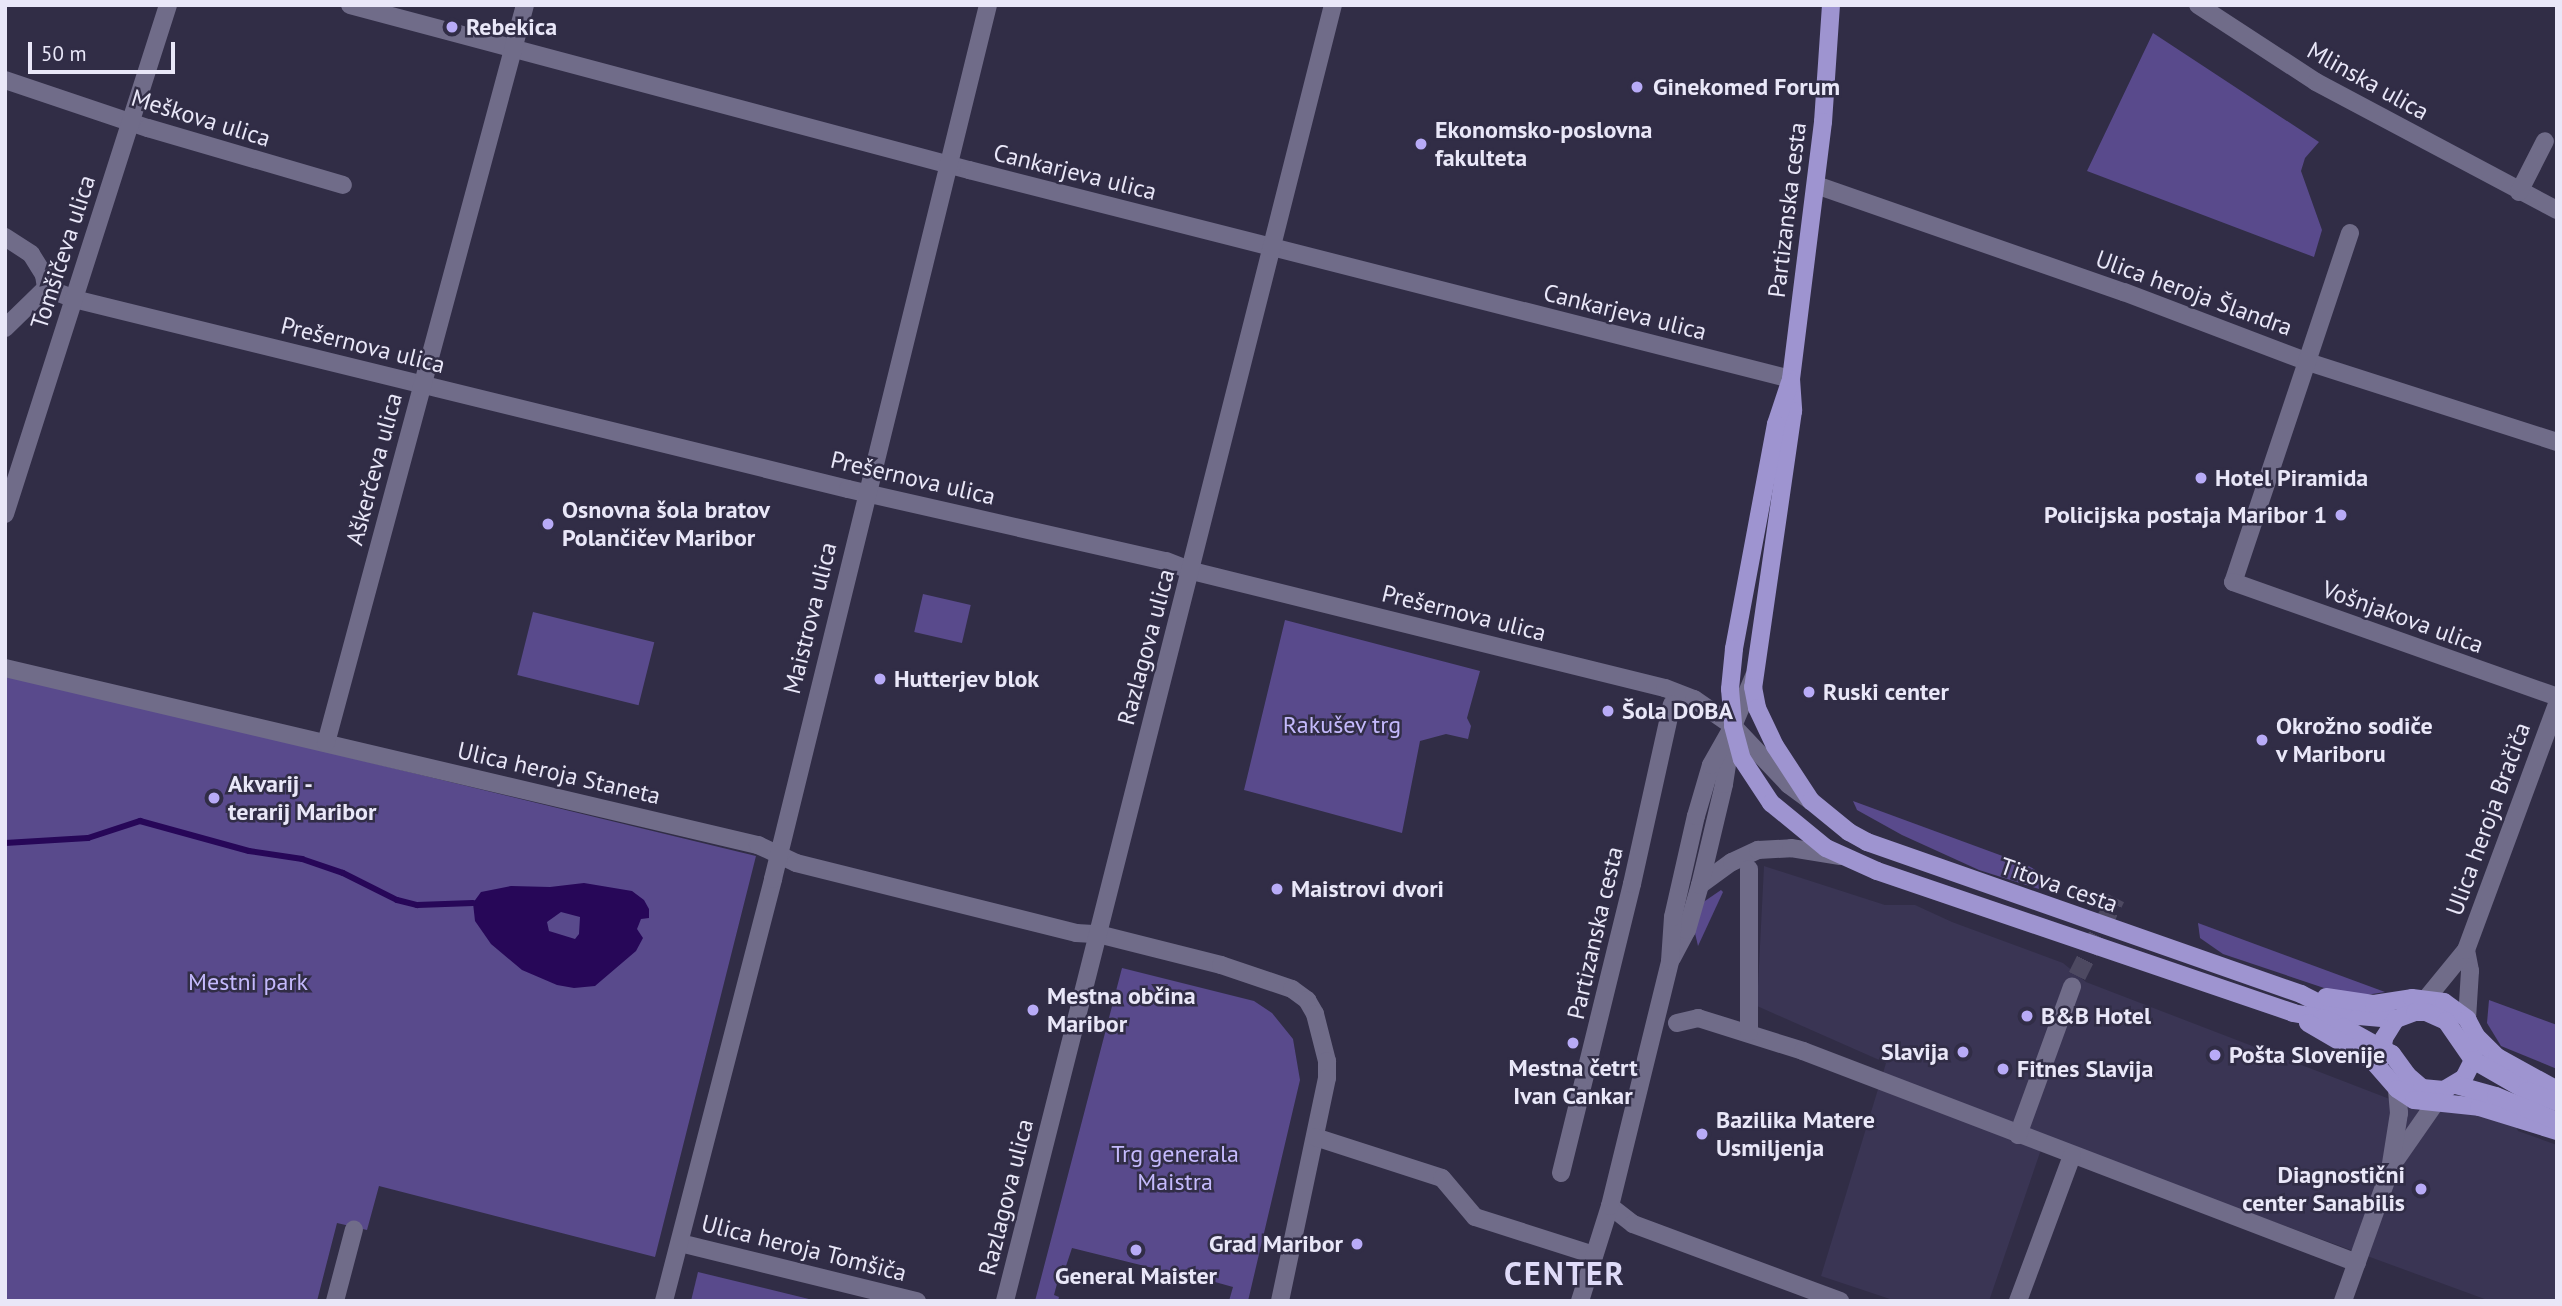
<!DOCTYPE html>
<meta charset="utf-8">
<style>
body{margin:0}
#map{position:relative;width:2562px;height:1306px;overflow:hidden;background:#312d46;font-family:"PT Sans",sans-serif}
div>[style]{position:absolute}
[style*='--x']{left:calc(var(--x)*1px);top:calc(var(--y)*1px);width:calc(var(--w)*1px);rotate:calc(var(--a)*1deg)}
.built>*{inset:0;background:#3a3554}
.green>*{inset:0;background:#594a8c;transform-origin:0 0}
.water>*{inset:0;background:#270758}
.stream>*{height:6px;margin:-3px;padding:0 3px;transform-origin:3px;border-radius:3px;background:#270758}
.minor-tunnel>*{height:18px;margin-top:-9px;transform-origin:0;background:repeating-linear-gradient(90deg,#4d4961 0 18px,transparent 0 27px)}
.minor>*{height:18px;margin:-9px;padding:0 9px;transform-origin:9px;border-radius:9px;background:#706c89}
.major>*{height:18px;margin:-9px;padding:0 9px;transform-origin:9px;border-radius:9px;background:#9e94d0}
.dots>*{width:19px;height:19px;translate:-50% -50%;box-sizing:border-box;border:4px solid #312d46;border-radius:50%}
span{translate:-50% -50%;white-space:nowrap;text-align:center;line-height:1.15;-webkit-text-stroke:5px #312d46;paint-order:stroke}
.poi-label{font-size:24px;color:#e9e7f8;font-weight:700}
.left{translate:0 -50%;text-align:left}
.right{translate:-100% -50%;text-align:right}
.street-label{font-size:24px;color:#e9e7f8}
.park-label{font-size:24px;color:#c5bafd}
.district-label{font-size:32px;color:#dfdbf8;font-weight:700;letter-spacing:2px}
.frame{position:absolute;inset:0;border:7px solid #e9e7f8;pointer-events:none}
.scale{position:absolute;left:28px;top:42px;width:147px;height:32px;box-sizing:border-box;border:4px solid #e9e7f8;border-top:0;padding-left:9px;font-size:21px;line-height:24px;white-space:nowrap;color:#e9e7f8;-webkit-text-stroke:5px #312d46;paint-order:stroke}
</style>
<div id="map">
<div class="built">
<i style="clip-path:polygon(1764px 866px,1885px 905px,1915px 905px,1952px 922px,2063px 963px,2086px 982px,2426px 1113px,2459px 1102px,2515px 1123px,2518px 1131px,2557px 1145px,2557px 1301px,2490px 1301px,2045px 1138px,1989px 1301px,1896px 1301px,1821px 1276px,1886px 1063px,1757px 1006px)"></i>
</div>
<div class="green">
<i style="clip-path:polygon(2153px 33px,2319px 142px,2305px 158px,2301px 171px,2322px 230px,2314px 257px,2087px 171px)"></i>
<i style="left:923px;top:594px;width:49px;height:39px;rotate:13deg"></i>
<i style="left:533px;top:612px;width:125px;height:65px;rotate:14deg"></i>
<i style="clip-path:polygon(1285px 620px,1480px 671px,1467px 718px,1471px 726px,1468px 739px,1446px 734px,1420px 741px,1402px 833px,1244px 790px)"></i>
<i style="clip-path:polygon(5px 674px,756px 856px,655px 1257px,379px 1186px,367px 1230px,337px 1223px,317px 1301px,5px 1301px)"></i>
<i style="clip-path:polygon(1853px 801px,2027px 865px,2044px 875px,2039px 889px,1979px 870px,1902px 835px,1857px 810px)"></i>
<i style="clip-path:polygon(1721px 890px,1723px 892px,1698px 946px,1695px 933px,1702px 903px)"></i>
<i style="clip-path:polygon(2198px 923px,2385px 992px,2366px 995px,2342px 994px,2223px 954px,2200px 938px)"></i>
<i style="clip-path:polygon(1122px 968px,1254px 1001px,1272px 1013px,1293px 1039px,1300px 1080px,1248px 1301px,1229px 1301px,1233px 1287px,1215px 1282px,1215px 1278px,1187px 1271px,1185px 1276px,1072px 1248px,1066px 1266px,1062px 1265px,1054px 1295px,1059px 1297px,1058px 1301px,1035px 1301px)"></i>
<i style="clip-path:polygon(2489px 1000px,2557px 1025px,2557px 1069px,2501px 1046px,2487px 1023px)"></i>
<i style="clip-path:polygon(698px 1272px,817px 1301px,691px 1301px)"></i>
</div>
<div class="water">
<i style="clip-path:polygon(evenodd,584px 883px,632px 891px,644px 900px,649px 909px,649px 918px,641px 919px,637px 929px,643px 938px,636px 951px,595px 986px,574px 988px,557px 985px,522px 970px,491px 944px,475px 921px,473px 903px,481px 892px,511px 886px,550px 887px,584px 883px,561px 912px,580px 917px,579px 934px,575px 939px,549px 931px,547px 922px,561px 912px)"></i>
</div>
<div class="stream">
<i style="--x:5;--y:843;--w:83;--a:-3.4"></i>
<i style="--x:88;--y:838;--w:55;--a:-18.1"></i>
<i style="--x:140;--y:821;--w:113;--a:15.4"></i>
<i style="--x:249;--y:851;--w:54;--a:8.6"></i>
<i style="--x:302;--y:859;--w:43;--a:18.9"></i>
<i style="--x:343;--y:873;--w:60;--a:26.6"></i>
<i style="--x:397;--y:900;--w:21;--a:14"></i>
<i style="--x:417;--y:905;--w:56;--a:-2"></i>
</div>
<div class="minor-tunnel">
<i style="--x:2077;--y:976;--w:87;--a:-63.4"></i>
</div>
<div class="minor">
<i style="--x:350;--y:5;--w:641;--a:14.93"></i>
<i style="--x:969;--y:170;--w:848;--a:14.27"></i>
<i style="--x:2198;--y:5;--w:141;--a:33.1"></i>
<i style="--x:2316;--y:82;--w:273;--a:28"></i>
<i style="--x:5;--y:80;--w:151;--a:18.6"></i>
<i style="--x:148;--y:128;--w:203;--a:16.3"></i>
<i style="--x:1816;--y:185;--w:326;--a:19.2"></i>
<i style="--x:2124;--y:292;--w:197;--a:20.8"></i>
<i style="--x:2308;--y:362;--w:262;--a:17.8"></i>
<i style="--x:2519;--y:192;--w:57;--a:-63"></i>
<i style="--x:2350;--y:233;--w:368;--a:108.5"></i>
<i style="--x:2233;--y:582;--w:344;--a:19.5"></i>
<i style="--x:5;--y:237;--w:31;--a:33"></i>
<i style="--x:31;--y:254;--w:25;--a:58"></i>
<i style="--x:44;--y:275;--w:13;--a:81"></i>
<i style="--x:46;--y:288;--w:30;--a:21"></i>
<i style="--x:74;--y:299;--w:797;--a:13.79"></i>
<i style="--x:848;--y:489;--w:326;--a:12.8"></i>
<i style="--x:1166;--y:561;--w:28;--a:21"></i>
<i style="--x:1192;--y:571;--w:487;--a:13.9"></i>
<i style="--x:1665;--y:688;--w:31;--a:21"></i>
<i style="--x:1694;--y:699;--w:47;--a:34.7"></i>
<i style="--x:1733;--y:726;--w:81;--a:46.5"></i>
<i style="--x:1789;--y:785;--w:27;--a:36"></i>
<i style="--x:5;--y:328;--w:57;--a:-44.3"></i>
<i style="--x:5;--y:514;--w:534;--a:-72.24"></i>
<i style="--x:5;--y:668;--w:774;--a:13.23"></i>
<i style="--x:758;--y:845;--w:42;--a:25.3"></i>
<i style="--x:796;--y:863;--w:289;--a:14"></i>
<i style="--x:1076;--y:933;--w:22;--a:3"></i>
<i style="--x:1098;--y:934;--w:127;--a:14.1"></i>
<i style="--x:1221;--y:965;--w:75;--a:18.7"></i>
<i style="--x:1292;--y:989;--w:19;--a:36"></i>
<i style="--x:1307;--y:1000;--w:16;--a:60"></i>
<i style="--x:1315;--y:1014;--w:49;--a:75.7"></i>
<i style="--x:1327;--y:1061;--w:17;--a:90"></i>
<i style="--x:1327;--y:1078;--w:228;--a:101.9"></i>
<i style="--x:326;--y:743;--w:764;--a:-74.91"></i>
<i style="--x:1700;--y:885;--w:39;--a:-36"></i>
<i style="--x:1732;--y:862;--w:29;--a:-25"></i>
<i style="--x:1758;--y:850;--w:33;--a:-3"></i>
<i style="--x:1791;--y:848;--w:50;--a:9.3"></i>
<i style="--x:2466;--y:950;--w:21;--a:79"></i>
<i style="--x:2470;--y:971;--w:48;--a:93.6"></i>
<i style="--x:1672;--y:958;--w:32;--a:-62"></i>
<i style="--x:1687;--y:930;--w:47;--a:-73.9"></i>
<i style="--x:1700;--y:885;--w:104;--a:-76.6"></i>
<i style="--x:1724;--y:784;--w:52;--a:-81.1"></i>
<i style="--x:2417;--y:1010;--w:77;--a:-50.8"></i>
<i style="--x:2466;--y:950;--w:262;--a:-69.7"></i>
<i style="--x:1677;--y:1023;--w:22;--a:-13"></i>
<i style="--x:1698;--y:1018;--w:110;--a:17.4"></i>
<i style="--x:1803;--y:1051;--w:593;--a:20.94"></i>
<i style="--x:1749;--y:1032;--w:163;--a:-90"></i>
<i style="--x:2018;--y:1135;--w:158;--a:-70"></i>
<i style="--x:1315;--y:1137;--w:133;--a:17.9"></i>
<i style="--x:1442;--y:1178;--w:51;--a:49.8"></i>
<i style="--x:1475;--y:1217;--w:125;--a:17.7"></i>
<i style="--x:2397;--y:1158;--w:80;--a:-55.1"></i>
<i style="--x:1561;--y:1173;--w:298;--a:-76.2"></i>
<i style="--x:1632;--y:884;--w:184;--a:-77.5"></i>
<i style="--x:1610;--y:1206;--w:29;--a:38"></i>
<i style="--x:1633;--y:1224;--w:221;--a:20.4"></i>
<i style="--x:680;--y:1243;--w:244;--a:13.8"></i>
<i style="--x:335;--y:1301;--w:74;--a:-75.2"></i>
<i style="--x:664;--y:1301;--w:436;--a:-75.5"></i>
<i style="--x:773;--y:879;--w:900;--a:-76.18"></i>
<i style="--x:1005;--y:1301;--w:1337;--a:-75.8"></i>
<i style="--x:1580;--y:1301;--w:100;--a:-72.5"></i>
<i style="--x:1610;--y:1206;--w:252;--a:-76.2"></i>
<i style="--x:1670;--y:961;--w:44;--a:-86.1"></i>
<i style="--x:1673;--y:917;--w:104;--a:-77.2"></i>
<i style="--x:1696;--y:816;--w:53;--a:-73.6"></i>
<i style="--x:1711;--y:765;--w:45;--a:-60.6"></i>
<i style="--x:1733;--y:726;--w:54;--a:-67.2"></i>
<i style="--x:2018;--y:1301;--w:155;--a:-69.6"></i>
<i style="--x:2343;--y:1301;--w:139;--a:-70.3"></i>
<i style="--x:2390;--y:1170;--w:58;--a:-81"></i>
<i style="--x:2399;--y:1113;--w:24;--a:-95"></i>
</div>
<div class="major">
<i style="--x:1831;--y:5;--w:117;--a:93.9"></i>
<i style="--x:1823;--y:122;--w:259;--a:97.1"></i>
<i style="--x:1791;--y:379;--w:32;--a:86"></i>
<i style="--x:1793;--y:411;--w:279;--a:98.2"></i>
<i style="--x:1753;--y:687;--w:21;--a:79"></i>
<i style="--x:1757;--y:708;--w:42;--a:64.7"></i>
<i style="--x:1775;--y:746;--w:66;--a:56.8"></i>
<i style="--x:1811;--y:801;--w:49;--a:39.2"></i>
<i style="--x:1849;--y:832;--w:21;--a:29"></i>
<i style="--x:1867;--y:842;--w:460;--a:19.3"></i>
<i style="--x:2301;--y:994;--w:25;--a:27"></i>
<i style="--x:2323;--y:1005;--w:38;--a:17"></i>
<i style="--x:2359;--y:1016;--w:37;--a:5"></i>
<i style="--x:1790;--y:382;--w:44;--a:108.4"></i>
<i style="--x:1776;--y:424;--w:229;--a:100.6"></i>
<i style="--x:1734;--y:649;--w:40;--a:95.7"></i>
<i style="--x:1730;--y:689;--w:37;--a:85"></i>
<i style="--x:1733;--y:726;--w:34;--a:75"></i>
<i style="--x:1742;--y:759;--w:53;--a:56.6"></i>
<i style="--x:1771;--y:803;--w:71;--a:39.3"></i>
<i style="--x:1826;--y:848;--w:56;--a:24.3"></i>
<i style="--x:1877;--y:871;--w:440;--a:18.8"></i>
<i style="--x:2293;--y:1013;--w:29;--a:10"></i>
<i style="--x:2322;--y:1018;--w:23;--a:23"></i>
<i style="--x:2343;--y:1027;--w:56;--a:28.9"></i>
<i style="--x:2392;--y:1054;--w:26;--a:54"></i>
<i style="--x:2407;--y:1075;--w:20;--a:41"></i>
<i style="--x:2422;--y:1088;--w:22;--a:5"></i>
<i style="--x:2444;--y:1090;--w:23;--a:-31"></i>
<i style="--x:2464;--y:1078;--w:20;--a:-63"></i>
<i style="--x:2473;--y:1060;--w:24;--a:-83"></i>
<i style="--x:2326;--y:997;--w:49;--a:8.3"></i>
<i style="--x:2374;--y:1004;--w:38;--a:-9"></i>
<i style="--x:2412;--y:998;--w:32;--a:7"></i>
<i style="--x:2444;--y:1002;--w:29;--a:36"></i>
<i style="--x:2467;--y:1019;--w:19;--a:62"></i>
<i style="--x:2476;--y:1036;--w:30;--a:45"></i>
<i style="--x:2497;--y:1057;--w:68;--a:28.8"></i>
<i style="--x:2308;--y:1023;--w:75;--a:30.3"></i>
<i style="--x:2373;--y:1061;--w:37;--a:49"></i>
<i style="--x:2397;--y:1089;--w:20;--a:33"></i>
<i style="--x:2414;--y:1100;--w:65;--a:6.1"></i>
<i style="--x:2479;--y:1107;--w:82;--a:17.1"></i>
<i style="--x:2382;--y:1057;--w:19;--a:-84"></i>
<i style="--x:2384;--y:1038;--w:22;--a:-58"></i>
<i style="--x:2396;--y:1019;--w:20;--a:-20"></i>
<i style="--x:2415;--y:1012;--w:11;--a:0"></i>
<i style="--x:2426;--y:1012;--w:22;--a:24"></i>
<i style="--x:2446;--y:1021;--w:47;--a:55.3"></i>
<i style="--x:2473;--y:1060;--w:62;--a:29.9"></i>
<i style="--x:2527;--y:1091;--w:32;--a:20"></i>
<i style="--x:2456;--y:1085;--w:41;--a:15.4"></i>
<i style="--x:2496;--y:1096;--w:66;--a:22.3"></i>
</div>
<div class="dots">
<i style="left:452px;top:27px;background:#b8abf7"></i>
<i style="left:1637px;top:87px;background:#b8abf7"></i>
<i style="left:1421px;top:144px;background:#b8abf7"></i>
<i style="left:2201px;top:478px;background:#b8abf7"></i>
<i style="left:2341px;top:515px;background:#b8abf7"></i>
<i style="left:548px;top:524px;background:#b8abf7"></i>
<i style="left:880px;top:679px;background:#b8abf7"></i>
<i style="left:1809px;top:692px;background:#b8abf7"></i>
<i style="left:1608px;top:711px;background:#b8abf7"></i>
<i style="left:2262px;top:740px;background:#b8abf7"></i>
<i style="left:214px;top:798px;background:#b8abf7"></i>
<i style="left:1277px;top:889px;background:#b8abf7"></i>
<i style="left:1033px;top:1010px;background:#b8abf7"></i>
<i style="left:2027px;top:1016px;background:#b8abf7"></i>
<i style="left:1573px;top:1043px;background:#b8abf7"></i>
<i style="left:1963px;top:1052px;background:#b8abf7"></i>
<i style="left:2215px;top:1055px;background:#b8abf7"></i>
<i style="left:2003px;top:1069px;background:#b8abf7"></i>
<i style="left:1702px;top:1134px;background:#b8abf7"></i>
<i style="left:2421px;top:1189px;background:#b8abf7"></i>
<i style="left:1357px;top:1244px;background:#b8abf7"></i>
<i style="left:1136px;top:1250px;background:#b8abf7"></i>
</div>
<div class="poi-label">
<span class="left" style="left:466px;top:27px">Rebekica</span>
<span class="left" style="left:1653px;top:87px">Ginekomed Forum</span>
<span class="left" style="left:1435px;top:144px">Ekonomsko-poslovna<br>fakulteta</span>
<span class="left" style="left:2215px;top:478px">Hotel Piramida</span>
<span class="left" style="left:562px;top:524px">Osnovna šola bratov<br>Polančičev Maribor</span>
<span class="right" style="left:2327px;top:515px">Policijska postaja Maribor 1</span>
<span class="left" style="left:894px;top:679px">Hutterjev blok</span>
<span class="left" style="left:1823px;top:692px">Ruski center</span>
<span class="left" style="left:1622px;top:711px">Šola DOBA</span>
<span class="left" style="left:2276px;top:740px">Okrožno sodiče<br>v Mariboru</span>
<span class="left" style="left:228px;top:798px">Akvarij -<br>terarij Maribor</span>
<span class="left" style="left:1291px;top:889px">Maistrovi dvori</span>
<span class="left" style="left:1047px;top:1010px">Mestna občina<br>Maribor</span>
<span class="left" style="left:2041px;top:1016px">B&amp;B Hotel</span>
<span class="right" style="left:1949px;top:1052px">Slavija</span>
<span class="left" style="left:2229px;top:1055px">Pošta Slovenije</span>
<span style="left:1573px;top:1082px">Mestna četrt<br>Ivan Cankar</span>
<span class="left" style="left:2017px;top:1069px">Fitnes Slavija</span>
<span class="left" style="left:1716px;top:1134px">Bazilika Matere<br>Usmiljenja</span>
<span class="right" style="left:2405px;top:1189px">Diagnostični<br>center Sanabilis</span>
<span class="right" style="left:1343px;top:1244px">Grad Maribor</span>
<span style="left:1136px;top:1276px">General Maister</span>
</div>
<div class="street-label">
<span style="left:2368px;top:81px;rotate:29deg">Mlinska ulica</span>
<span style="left:201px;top:118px;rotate:17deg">Meškova ulica</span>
<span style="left:1075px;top:172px;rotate:14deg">Cankarjeva ulica</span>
<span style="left:1787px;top:210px;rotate:-83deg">Partizanska cesta</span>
<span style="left:63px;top:252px;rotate:-72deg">Tomšičeva ulica</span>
<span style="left:2194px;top:293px;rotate:20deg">Ulica heroja Šlandra</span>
<span style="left:1625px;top:312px;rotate:14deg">Cankarjeva ulica</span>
<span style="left:363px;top:345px;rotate:14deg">Prešernova ulica</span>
<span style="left:374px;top:469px;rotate:-75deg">Aškerčeva ulica</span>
<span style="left:913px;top:478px;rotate:13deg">Prešernova ulica</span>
<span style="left:1464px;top:613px;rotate:14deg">Prešernova ulica</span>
<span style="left:2403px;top:617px;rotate:20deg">Vošnjakova ulica</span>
<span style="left:810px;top:618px;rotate:-76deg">Maistrova ulica</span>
<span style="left:1146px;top:647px;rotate:-75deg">Razlagova ulica</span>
<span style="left:559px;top:773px;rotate:13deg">Ulica heroja Staneta</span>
<span style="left:2488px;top:819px;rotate:-70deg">Ulica heroja Bračiča</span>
<span style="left:2059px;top:885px;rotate:19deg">Titova cesta</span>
<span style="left:1595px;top:933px;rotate:-77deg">Partizanska cesta</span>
<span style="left:1006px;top:1197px;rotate:-76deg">Razlagova ulica</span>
<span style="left:804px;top:1248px;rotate:14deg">Ulica heroja Tomšiča</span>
</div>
<div class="park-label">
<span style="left:1342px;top:725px">Rakušev trg</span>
<span style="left:248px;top:982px">Mestni park</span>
<span style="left:1175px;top:1168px">Trg generala<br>Maistra</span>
</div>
<div class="district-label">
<span style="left:1565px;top:1273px">CENTER</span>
</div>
<div class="frame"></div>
<div class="scale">50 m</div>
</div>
